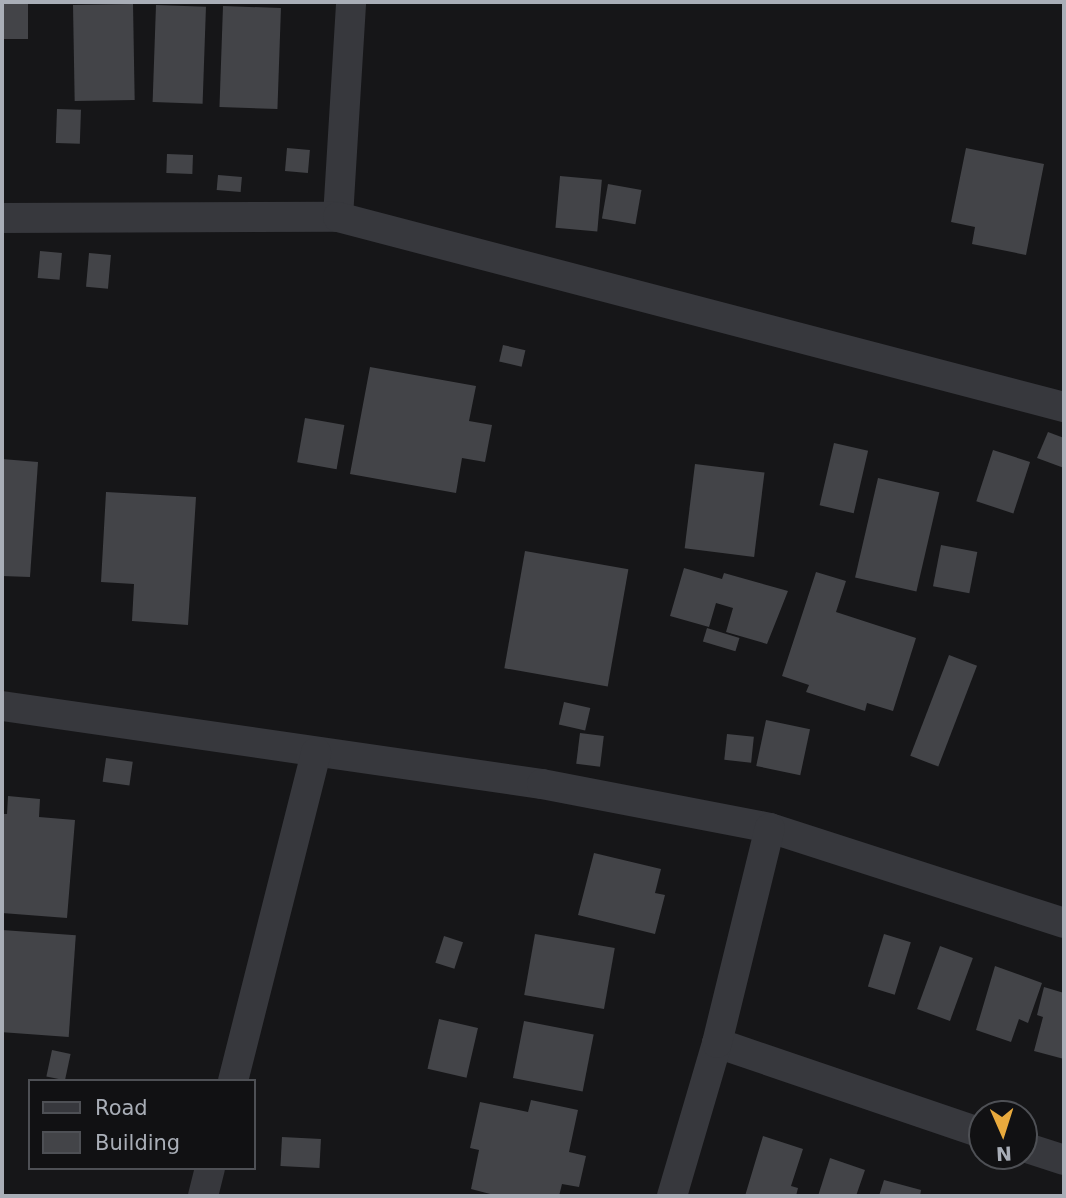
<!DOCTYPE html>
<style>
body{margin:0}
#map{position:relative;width:1066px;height:1198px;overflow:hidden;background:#161618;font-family:"DejaVu Sans",sans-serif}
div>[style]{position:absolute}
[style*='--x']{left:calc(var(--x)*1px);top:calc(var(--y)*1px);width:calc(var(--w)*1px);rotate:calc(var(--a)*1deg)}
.building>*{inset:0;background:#434448;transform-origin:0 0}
.street>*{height:30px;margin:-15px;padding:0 15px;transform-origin:15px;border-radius:15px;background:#37383d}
span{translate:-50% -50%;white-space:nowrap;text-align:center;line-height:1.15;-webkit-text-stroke:6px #111113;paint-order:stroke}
.frame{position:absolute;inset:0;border:4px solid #a9aeb7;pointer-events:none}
.legend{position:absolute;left:28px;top:1079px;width:228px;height:91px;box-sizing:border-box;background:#111113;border:2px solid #4e5055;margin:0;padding:9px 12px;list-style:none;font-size:21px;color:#a9aeb7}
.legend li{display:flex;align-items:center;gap:14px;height:35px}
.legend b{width:35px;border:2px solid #4e5055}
.north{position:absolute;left:968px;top:1100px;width:70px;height:70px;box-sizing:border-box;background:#111113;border:2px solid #4e5055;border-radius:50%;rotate:177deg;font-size:19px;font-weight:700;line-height:28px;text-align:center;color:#a9aeb7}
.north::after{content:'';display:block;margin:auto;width:24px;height:32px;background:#e9aa3d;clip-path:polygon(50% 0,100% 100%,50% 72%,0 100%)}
</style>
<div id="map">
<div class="building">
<i style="left:2px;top:2px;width:26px;height:37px"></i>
<i style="left:133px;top:4px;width:96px;height:60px;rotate:89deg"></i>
<i style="left:156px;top:5px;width:50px;height:97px;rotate:2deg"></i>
<i style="left:223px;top:6px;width:58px;height:101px;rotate:2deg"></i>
<i style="left:57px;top:109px;width:24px;height:34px;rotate:2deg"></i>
<i style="left:287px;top:148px;width:23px;height:23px;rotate:5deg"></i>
<i style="clip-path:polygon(966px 148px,1044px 164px,1026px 255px,972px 244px,975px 227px,951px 222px)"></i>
<i style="left:167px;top:154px;width:26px;height:19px;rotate:2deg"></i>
<i style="left:218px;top:175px;width:24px;height:15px;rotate:5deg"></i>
<i style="left:560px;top:176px;width:42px;height:52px;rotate:5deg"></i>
<i style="left:608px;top:184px;width:34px;height:35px;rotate:10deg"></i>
<i style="left:40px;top:251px;width:22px;height:27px;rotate:5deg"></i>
<i style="left:89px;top:253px;width:22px;height:34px;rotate:5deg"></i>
<i style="left:503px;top:345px;width:23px;height:17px;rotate:13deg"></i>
<i style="clip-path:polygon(370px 367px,476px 386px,469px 421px,492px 425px,485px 462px,462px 458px,456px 493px,350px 474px)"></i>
<i style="left:305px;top:418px;width:40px;height:45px;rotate:10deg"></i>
<i style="clip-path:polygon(1048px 432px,1064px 438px,1064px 468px,1037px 458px)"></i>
<i style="left:834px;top:443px;width:35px;height:64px;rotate:13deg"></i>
<i style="left:993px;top:450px;width:39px;height:54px;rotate:18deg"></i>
<i style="clip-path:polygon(2px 459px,38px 462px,30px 577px,2px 576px)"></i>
<i style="left:695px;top:464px;width:70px;height:85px;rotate:7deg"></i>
<i style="left:878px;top:478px;width:63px;height:102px;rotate:13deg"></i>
<i style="clip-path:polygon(106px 492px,196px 497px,188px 625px,132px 621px,134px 584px,101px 582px)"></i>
<i style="left:941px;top:545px;width:37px;height:42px;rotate:11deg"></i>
<i style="left:525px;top:551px;width:105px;height:119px;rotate:10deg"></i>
<i style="clip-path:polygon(684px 568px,722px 579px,724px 573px,788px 591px,767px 644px,726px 632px,733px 608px,716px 603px,709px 627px,670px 616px)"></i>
<i style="clip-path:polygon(816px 572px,846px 581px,836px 612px,916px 638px,893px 711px,867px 703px,865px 711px,806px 692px,809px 685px,782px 676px)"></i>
<i style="left:707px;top:628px;width:34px;height:14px;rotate:17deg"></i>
<i style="left:949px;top:655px;width:30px;height:108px;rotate:21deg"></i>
<i style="left:564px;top:702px;width:27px;height:23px;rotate:13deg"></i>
<i style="left:766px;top:720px;width:45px;height:47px;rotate:12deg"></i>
<i style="left:580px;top:733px;width:24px;height:31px;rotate:7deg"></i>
<i style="left:727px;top:734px;width:27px;height:26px;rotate:6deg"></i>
<i style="left:106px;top:758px;width:27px;height:24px;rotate:8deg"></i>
<i style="clip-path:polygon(8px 796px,40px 799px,39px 817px,75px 820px,67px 918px,2px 913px,2px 814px,7px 814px)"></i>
<i style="clip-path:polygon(594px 853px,661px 869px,655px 893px,665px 895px,655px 934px,578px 915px)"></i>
<i style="left:2px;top:930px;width:74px;height:102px;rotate:4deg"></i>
<i style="left:535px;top:934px;width:81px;height:62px;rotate:10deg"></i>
<i style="left:884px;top:934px;width:28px;height:55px;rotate:17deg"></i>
<i style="left:444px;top:936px;width:20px;height:28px;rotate:18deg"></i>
<i style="left:940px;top:946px;width:35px;height:67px;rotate:20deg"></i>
<i style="clip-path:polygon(995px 966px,1042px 983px,1028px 1023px,1019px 1019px,1011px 1042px,976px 1030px)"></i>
<i style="clip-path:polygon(1044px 987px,1064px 993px,1064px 1059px,1034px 1051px,1043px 1017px,1037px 1015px)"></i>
<i style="left:439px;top:1019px;width:40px;height:51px;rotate:13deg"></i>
<i style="left:524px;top:1021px;width:71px;height:58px;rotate:11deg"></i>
<i style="left:52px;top:1050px;width:19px;height:27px;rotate:12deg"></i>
<i style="clip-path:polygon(531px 1100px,578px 1110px,569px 1152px,586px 1156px,579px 1187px,562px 1184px,559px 1196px,498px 1196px,471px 1189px,479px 1150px,470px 1148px,480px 1102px,528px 1112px)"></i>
<i style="clip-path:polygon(763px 1136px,803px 1149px,791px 1186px,798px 1188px,796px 1196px,745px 1196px)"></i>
<i style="left:282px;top:1137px;width:39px;height:29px;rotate:3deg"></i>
<i style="clip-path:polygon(830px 1158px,865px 1170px,856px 1196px,818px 1196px)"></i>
<i style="clip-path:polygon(884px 1180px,921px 1190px,920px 1196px,879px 1196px)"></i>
</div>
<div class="street">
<i style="--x:338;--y:217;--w:215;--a:-86.5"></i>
<i style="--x:2;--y:218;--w:336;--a:-0.2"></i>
<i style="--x:338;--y:217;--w:750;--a:14.67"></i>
<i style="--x:2;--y:706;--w:546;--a:8.22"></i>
<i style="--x:542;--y:784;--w:232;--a:10.9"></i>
<i style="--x:770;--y:828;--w:309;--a:17.9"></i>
<i style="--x:717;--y:1043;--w:280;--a:18.8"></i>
<i style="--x:233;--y:1081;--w:339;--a:-75.8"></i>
<i style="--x:1024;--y:1147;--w:42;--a:18"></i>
<i style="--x:203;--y:1196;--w:29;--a:-76"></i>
<i style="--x:672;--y:1196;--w:159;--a:-73.6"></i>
<i style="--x:717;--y:1043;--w:221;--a:-76.2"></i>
</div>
<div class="frame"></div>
<ul class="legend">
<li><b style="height:9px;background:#37383d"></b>Road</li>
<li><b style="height:19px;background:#434448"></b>Building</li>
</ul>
<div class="north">N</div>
</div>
